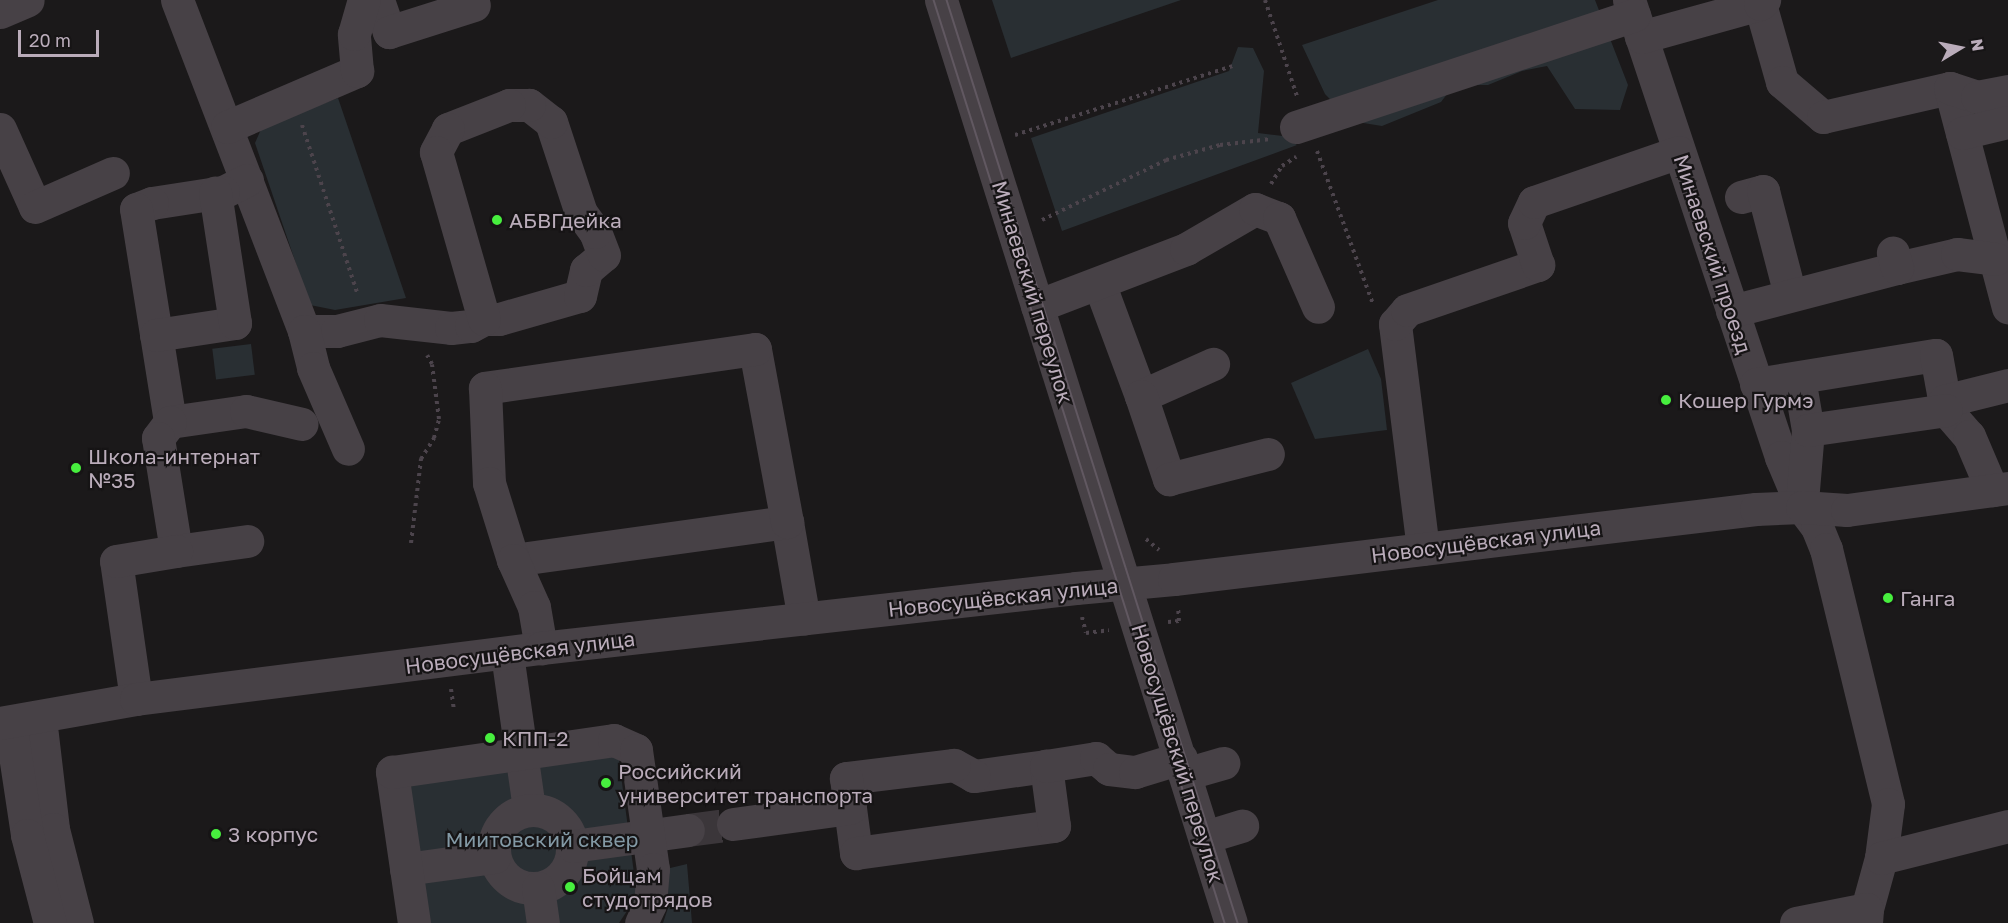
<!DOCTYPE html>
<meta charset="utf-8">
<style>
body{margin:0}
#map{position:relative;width:2008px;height:923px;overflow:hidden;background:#1b191a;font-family:"Golos Text",sans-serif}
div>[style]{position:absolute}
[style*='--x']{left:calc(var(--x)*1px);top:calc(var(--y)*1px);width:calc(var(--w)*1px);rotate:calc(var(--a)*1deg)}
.green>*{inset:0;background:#292f33;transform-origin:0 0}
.minor-tunnel>*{height:33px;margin-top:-16.5px;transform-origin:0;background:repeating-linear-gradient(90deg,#3b363a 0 33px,transparent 0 49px)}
.path>*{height:4px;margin-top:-2px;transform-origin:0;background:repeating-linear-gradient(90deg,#4c444c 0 3px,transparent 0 7.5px)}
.minor>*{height:33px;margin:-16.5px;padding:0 16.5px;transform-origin:16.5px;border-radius:16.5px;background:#474146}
.minor>.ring{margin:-16.5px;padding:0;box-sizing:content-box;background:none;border:33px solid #474146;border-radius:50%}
.tram>*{height:1.5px;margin:-0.75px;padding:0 0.75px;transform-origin:0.75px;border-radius:0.75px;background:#615861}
.dots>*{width:16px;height:16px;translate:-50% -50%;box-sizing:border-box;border:3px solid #161415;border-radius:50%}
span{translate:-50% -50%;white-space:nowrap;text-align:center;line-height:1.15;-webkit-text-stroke:4.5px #161415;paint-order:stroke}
.poi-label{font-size:21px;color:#baacba}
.left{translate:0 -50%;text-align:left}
.street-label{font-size:21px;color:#baacba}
.park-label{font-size:21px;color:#8399a5}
.north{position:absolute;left:1930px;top:18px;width:60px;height:60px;-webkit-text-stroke:4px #161415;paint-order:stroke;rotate:80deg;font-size:16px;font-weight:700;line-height:24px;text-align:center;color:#baacba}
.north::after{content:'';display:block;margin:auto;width:21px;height:27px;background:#baacba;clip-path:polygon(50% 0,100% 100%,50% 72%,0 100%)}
.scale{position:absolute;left:18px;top:30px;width:81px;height:27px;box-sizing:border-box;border:3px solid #baacba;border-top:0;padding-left:8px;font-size:18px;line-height:21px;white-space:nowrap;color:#baacba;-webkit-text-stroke:4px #161415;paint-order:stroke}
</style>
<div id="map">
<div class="green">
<i style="clip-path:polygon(992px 0,1181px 0,1011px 58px)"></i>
<i style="clip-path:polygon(1438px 0,1595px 0,1628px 85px,1620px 110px,1575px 109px,1547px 66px,1522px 71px,1488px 85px,1454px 85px,1441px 102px,1382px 126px,1351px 121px,1325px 94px,1302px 45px)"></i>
<i style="clip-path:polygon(1238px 47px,1253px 48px,1264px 71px,1258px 133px,1283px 136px,1297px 145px,1062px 231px,1031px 138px,1229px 71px)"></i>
<i style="clip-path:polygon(338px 98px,406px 298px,335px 310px,310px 305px,255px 143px,262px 127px)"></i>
<i style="left:251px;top:344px;width:31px;height:39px;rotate:83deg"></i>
<i style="clip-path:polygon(1368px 349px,1381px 379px,1387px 430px,1315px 439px,1291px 383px)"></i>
<i style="clip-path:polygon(617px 745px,637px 896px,619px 923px,419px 923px,399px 774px)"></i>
<i style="clip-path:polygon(687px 864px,692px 923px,663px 923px,668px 908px,666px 869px)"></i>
</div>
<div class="minor-tunnel">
<i style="--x:688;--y:830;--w:45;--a:-7.6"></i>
</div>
<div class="path">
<i style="--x:1265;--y:0;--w:101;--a:71.6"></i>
<i style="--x:302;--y:125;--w:179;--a:71.8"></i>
<i style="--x:1015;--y:135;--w:228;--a:-17.6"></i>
<i style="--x:1317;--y:151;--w:163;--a:69.9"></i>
<i style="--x:1271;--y:184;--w:21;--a:-59"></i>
<i style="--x:1282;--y:166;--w:17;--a:-33"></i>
<i style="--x:1042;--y:220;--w:138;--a:-25.8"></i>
<i style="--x:1166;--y:160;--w:56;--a:-15.5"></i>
<i style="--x:1220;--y:145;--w:51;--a:-6.7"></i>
<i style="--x:1146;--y:539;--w:17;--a:40"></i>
<i style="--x:411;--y:543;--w:85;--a:-83.2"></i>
<i style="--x:421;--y:459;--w:25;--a:-58"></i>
<i style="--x:434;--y:438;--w:20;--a:-75"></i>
<i style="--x:439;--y:419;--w:55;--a:-97.3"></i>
<i style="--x:432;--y:364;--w:10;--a:-119"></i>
<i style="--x:1082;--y:617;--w:16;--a:76"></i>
<i style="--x:1086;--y:633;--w:23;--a:-7"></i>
<i style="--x:1168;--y:622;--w:11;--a:-5"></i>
<i style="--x:1179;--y:621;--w:13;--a:-94"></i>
<i style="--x:451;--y:689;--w:22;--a:82"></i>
</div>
<div class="minor">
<i style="--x:177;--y:0;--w:355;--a:69"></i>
<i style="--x:304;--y:331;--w:33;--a:0"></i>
<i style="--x:337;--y:331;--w:44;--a:-14.3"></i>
<i style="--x:380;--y:320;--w:71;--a:6.4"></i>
<i style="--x:451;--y:328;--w:20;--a:-6"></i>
<i style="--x:471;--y:326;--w:15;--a:-28"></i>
<i style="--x:484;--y:319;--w:15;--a:0"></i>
<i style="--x:499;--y:319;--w:84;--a:-15.9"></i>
<i style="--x:580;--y:296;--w:27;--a:-77"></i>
<i style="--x:586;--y:270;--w:23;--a:-40"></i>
<i style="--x:604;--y:255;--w:25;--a:-111"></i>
<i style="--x:595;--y:232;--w:24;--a:-126"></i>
<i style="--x:581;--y:213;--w:96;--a:-108.2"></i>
<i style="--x:551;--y:122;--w:28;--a:-142"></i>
<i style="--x:529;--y:105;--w:20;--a:180"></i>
<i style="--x:509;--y:105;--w:66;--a:158.5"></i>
<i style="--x:448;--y:129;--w:26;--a:118"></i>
<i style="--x:436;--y:152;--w:174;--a:74"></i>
<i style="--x:378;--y:0;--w:34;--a:71"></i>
<i style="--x:389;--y:32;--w:89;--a:-17.6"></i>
<i style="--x:941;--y:0;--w:967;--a:72.56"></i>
<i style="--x:1629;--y:0;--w:482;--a:71.6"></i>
<i style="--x:1781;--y:457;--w:54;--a:67.2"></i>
<i style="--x:1802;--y:507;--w:25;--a:53"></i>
<i style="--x:1817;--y:527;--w:24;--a:68"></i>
<i style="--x:1826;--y:549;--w:262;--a:76.3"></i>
<i style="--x:1888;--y:804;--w:54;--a:97.4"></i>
<i style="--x:1881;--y:858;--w:53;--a:105.4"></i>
<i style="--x:1867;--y:909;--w:14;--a:94"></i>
<i style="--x:1760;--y:4;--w:81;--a:74.2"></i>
<i style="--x:1782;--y:82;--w:54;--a:40.5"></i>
<i style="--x:1823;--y:117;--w:130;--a:-12.9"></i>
<i style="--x:1950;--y:88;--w:227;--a:75.2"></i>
<i style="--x:0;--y:12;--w:30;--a:-23"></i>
<i style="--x:1641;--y:37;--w:123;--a:-15.5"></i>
<i style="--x:1760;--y:4;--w:6;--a:-45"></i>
<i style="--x:1950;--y:88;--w:28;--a:18"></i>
<i style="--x:1977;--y:97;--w:32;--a:-11"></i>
<i style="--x:227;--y:127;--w:142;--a:-23.3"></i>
<i style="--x:357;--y:71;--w:37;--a:-95"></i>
<i style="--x:354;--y:34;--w:35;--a:-74"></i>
<i style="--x:1296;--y:127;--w:356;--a:-18.3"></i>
<i style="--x:0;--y:129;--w:85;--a:65.8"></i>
<i style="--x:35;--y:207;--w:85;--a:-23.6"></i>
<i style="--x:1962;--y:133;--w:47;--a:-13.4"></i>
<i style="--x:247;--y:180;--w:27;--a:153"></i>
<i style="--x:223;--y:192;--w:72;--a:171.2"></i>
<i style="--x:152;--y:203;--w:17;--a:159"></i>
<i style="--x:136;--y:209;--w:216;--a:80.9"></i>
<i style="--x:170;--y:422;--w:77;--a:-8.2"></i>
<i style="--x:246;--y:411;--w:57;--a:13.1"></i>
<i style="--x:1741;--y:197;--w:23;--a:-15"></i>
<i style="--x:1763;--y:191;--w:107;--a:75.4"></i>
<i style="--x:1897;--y:268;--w:62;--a:-13.1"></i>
<i style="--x:1957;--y:254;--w:39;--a:7"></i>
<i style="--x:1099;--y:283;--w:121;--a:69.6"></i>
<i style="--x:1141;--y:396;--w:79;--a:-24"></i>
<i style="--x:1037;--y:306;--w:160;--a:-20.9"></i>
<i style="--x:1186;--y:249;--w:80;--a:-30.1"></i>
<i style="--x:1255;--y:209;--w:26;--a:21"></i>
<i style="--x:1279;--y:218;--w:97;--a:66.3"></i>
<i style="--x:1732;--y:311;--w:171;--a:-14.6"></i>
<i style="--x:1897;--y:268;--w:16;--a:-105"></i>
<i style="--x:304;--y:331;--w:38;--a:76"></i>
<i style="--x:313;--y:368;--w:88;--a:66.6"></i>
<i style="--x:156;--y:335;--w:80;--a:-8.6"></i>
<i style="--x:235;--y:323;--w:132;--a:-98.7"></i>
<i style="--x:1799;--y:378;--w:53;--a:80.2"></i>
<i style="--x:1808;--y:430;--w:72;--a:94.8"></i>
<i style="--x:1756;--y:384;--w:182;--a:-9.2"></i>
<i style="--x:1936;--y:355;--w:56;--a:79.7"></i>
<i style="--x:1946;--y:410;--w:35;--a:49"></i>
<i style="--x:1969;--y:436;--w:59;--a:66.9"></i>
<i style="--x:1141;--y:396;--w:88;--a:71.4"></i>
<i style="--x:1169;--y:479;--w:102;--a:-14.2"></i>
<i style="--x:1944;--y:401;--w:66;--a:-14"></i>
<i style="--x:170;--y:422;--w:20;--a:127"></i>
<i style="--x:158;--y:438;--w:114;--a:80.9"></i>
<i style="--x:176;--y:551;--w:72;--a:-8"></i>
<i style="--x:1808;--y:430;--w:139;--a:-8.2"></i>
<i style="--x:787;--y:522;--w:98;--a:80.1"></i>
<i style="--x:1423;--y:549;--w:227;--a:-97.1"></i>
<i style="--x:1395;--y:324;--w:18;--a:-49"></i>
<i style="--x:1407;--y:310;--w:139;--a:-19"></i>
<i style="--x:1538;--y:265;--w:44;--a:-108.4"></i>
<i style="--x:1524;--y:223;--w:23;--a:-65"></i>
<i style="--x:1534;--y:202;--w:153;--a:-19"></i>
<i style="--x:513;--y:560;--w:277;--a:-7.9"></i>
<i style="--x:787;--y:522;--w:176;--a:-100.5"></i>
<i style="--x:755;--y:349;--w:273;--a:171.8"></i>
<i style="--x:485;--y:388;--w:95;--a:87.6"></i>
<i style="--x:489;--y:483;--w:81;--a:72.7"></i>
<i style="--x:513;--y:560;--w:51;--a:65.9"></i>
<i style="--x:534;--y:607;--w:42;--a:80.3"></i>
<i style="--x:507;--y:654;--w:157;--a:81.9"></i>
<i style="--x:136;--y:699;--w:139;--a:-98.2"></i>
<i style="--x:116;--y:561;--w:61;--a:-9.5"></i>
<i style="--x:40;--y:718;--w:112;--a:83.3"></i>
<i style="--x:53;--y:829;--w:97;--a:75.7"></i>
<i style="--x:10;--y:722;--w:114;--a:81.4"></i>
<i style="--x:27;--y:835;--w:91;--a:75.4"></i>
<i style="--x:0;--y:723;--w:138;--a:-10"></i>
<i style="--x:136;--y:699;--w:408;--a:-7.2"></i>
<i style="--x:541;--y:648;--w:538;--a:-6.4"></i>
<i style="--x:1076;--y:588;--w:98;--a:-5.2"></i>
<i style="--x:1174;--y:579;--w:586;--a:-6.86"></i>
<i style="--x:1756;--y:509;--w:46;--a:-2.5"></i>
<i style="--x:1802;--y:507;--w:45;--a:3.8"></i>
<i style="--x:1847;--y:510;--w:162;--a:-7.8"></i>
<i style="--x:1046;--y:766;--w:73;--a:172.1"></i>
<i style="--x:974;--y:776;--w:23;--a:-151"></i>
<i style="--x:954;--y:765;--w:109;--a:173.1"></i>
<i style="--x:846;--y:778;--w:76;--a:82.4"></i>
<i style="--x:856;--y:853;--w:200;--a:-7.8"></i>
<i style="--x:1054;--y:826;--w:61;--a:-97.6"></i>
<i style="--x:1046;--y:766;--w:51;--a:-9.1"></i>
<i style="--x:1096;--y:758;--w:17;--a:40"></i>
<i style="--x:1109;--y:769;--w:26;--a:7"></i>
<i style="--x:1135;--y:772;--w:48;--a:-16.9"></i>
<i style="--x:1185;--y:774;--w:40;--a:-16"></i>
<i class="ring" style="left:494px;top:810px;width:45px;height:45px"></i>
<i style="--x:733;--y:824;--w:118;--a:-7.8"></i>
<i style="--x:1205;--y:837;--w:39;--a:-17"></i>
<i style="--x:573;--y:846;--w:116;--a:-7.9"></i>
<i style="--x:1881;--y:858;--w:131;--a:-14.1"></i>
<i style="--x:406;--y:869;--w:89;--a:-7.8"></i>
<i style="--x:538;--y:888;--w:35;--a:82"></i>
<i style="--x:414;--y:923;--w:153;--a:-98.3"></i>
<i style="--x:392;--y:772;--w:224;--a:-8.2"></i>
<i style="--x:614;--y:740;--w:24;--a:24"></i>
<i style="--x:636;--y:750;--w:120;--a:81.9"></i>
<i style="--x:653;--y:869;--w:35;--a:95"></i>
<i style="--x:650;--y:904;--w:21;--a:115"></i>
<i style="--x:1796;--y:923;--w:72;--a:-11.2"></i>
</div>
<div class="tram">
<i style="--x:934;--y:0;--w:968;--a:72.5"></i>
<i style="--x:947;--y:0;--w:968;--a:72.5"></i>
</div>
<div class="dots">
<i style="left:497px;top:220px;background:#47ee3e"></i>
<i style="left:1666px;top:400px;background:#47ee3e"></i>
<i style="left:76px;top:468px;background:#47ee3e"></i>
<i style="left:1888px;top:598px;background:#47ee3e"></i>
<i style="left:490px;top:738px;background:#47ee3e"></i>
<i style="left:606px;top:783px;background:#47ee3e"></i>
<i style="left:216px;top:834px;background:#47ee3e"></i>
<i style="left:570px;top:887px;background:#47ee3e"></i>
</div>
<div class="poi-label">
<span class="left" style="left:509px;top:220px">АБВГдейка</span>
<span class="left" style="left:1678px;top:400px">Кошер Гурмэ</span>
<span class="left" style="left:88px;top:468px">Школа-интернат<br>№35</span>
<span class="left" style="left:1900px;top:598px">Ганга</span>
<span class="left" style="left:502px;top:738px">КПП-2</span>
<span class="left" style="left:618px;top:783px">Российский<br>университет транспорта</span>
<span class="left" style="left:228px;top:834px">3 корпус</span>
<span class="left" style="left:582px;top:887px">Бойцам<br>студотрядов</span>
</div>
<div class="street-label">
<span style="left:1713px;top:254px;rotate:72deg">Минаевский проезд</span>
<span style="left:1033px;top:292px;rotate:73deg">Минаевский переулок</span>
<span style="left:1486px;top:541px;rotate:-7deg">Новосущёвская улица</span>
<span style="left:1003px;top:597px;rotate:-6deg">Новосущёвская улица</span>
<span style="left:520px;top:652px;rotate:-7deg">Новосущёвская улица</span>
<span style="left:1178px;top:753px;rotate:73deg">Новосущёвский переулок</span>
</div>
<div class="park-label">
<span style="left:542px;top:839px">Миитовский сквер</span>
</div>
<div class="north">N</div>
<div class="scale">20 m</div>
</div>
